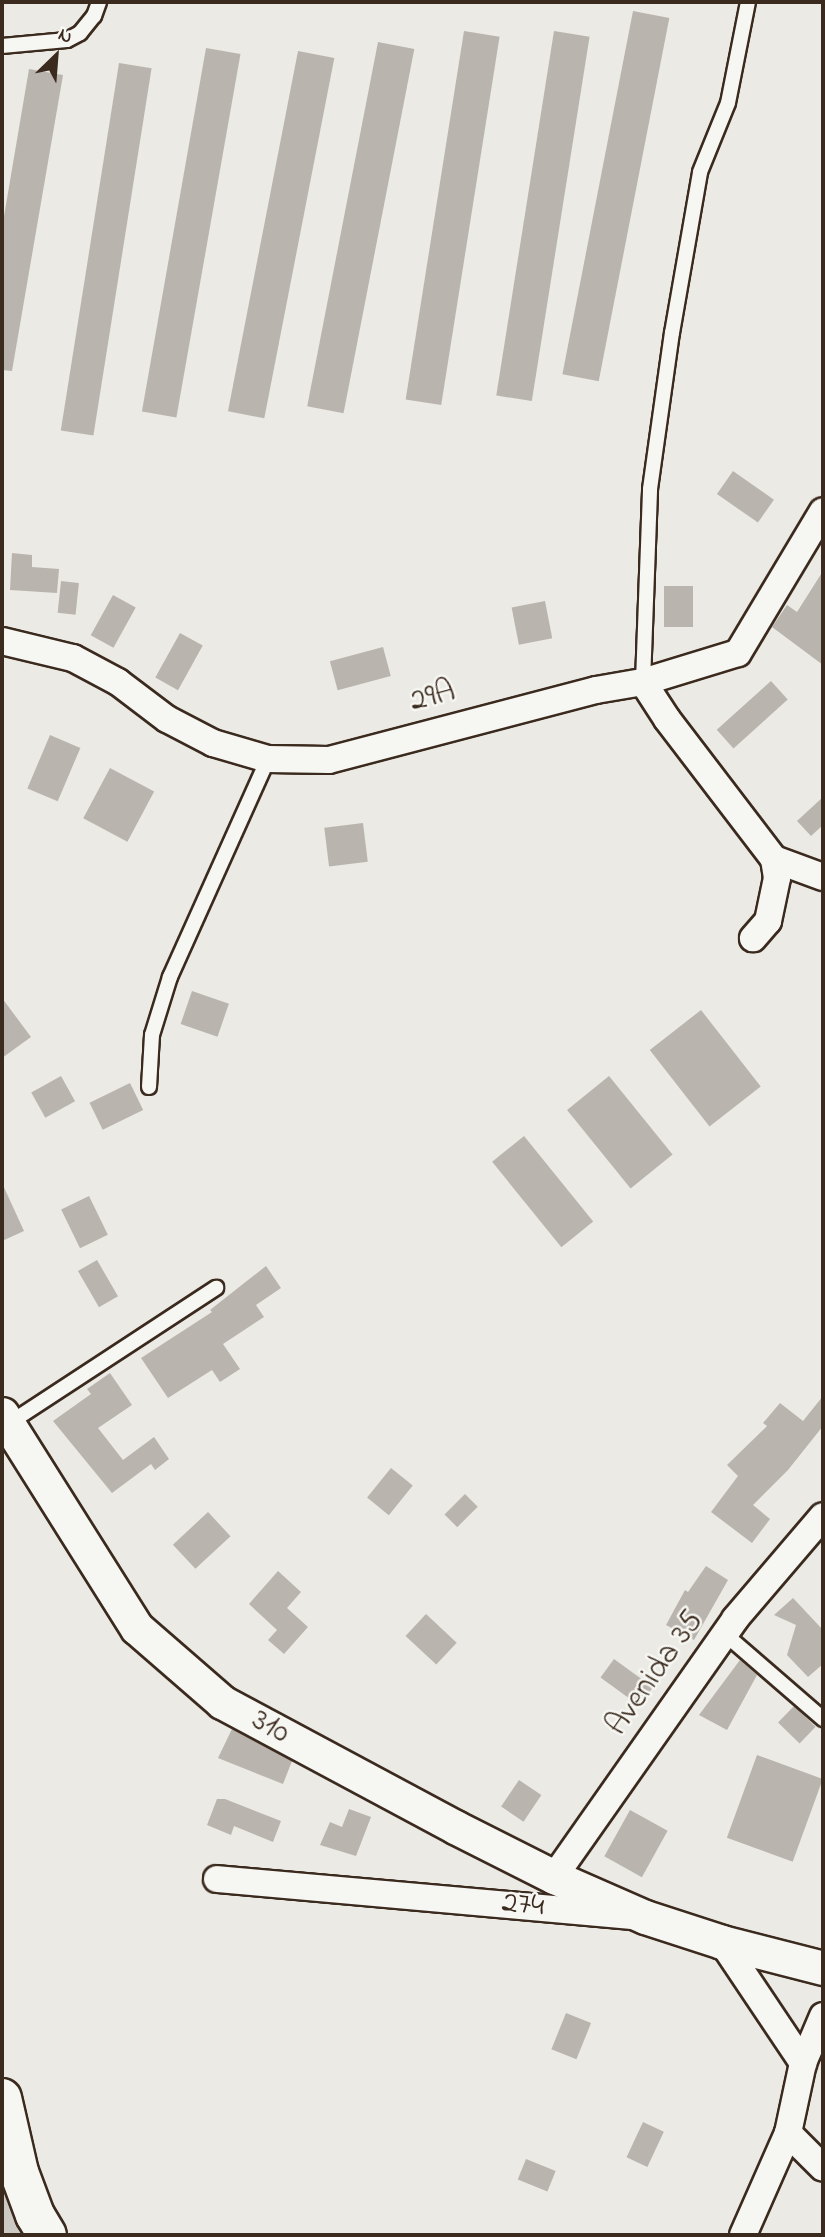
<!DOCTYPE html>
<style>
body{margin:0}
#map{position:relative;width:825px;height:2237px;overflow:hidden;background:#ebeae5;font-family:"Indie Flower",sans-serif}
div>[style]{position:absolute}
[style*='--x']{left:calc(var(--x)*1px);top:calc(var(--y)*1px);width:calc(var(--w)*1px);rotate:calc(var(--a)*1deg)}
.green>*{inset:0;background:#cdcac4}
.building>*{inset:0;background:#bab4ae;transform-origin:0 0}
.roads{filter:drop-shadow(2px 0 #3b2a1e) drop-shadow(-2px 0 #3b2a1e) drop-shadow(0 2px #3b2a1e) drop-shadow(0 -2px #3b2a1e)}
.service>*{height:14px;margin:-7px;padding:0 7px;transform-origin:7px;border-radius:7px;background:#f6f6f2}
.minor>*{height:26px;margin:-13px;padding:0 13px;transform-origin:13px;border-radius:13px;background:#f6f6f2}
.tertiary>*{height:33px;margin:-16.5px;padding:0 16.5px;transform-origin:16.5px;border-radius:16.5px;background:#f6f6f2}
.motorway>*{height:38px;margin:-19px;padding:0 19px;transform-origin:19px;border-radius:19px;background:#f6f6f2}
span{translate:-50% -50%;white-space:nowrap;text-align:center;line-height:1.15;-webkit-text-stroke:5px #f6f6f2;paint-order:stroke}
.street-label{font-size:32px;color:#3b2a1e}
.frame{position:absolute;inset:0;border:4px solid #3b2a1e;pointer-events:none}
.north{position:absolute;left:21px;top:21px;width:70px;height:70px;-webkit-text-stroke:5px #f6f6f2;paint-order:stroke;rotate:25deg;font-size:19px;font-weight:700;line-height:28px;text-align:center;color:#3b2a1e}
.north::after{content:'';display:block;margin:auto;width:24px;height:32px;background:#3b2a1e;clip-path:polygon(50% 0,100% 100%,50% 72%,0 100%)}
</style>
<div id="map">
<div class="green">
<i style="clip-path:polygon(2px 2146px,38px 2235px,2px 2235px)"></i>
</div>
<div class="building">
<i style="left:633px;top:11px;width:37px;height:370px;rotate:11deg"></i>
<i style="left:464px;top:31px;width:36px;height:373px;rotate:9deg"></i>
<i style="left:554px;top:31px;width:36px;height:369px;rotate:9deg"></i>
<i style="left:378px;top:42px;width:37px;height:371px;rotate:11deg"></i>
<i style="left:206px;top:48px;width:35px;height:369px;rotate:10deg"></i>
<i style="left:298px;top:51px;width:37px;height:367px;rotate:11deg"></i>
<i style="left:119px;top:63px;width:33px;height:372px;rotate:9deg"></i>
<i style="clip-path:polygon(29px 69px,63px 75px,12px 371px,2px 370px,2px 228px)"></i>
<i style="left:733px;top:471px;width:50px;height:28px;rotate:35deg"></i>
<i style="clip-path:polygon(12px 553px,32px 555px,32px 567px,59px 569px,57px 593px,10px 590px)"></i>
<i style="clip-path:polygon(823px 571px,823px 665px,772px 627px,787px 605px,797px 612px)"></i>
<i style="left:61px;top:581px;width:18px;height:32px;rotate:6deg"></i>
<i style="left:664px;top:586px;width:29px;height:41px"></i>
<i style="left:113px;top:595px;width:26px;height:46px;rotate:29deg"></i>
<i style="left:545px;top:601px;width:38px;height:34px;rotate:79deg"></i>
<i style="left:180px;top:633px;width:26px;height:51px;rotate:29deg"></i>
<i style="left:383px;top:647px;width:30px;height:55px;rotate:75deg"></i>
<i style="left:771px;top:681px;width:25px;height:73px;rotate:48deg"></i>
<i style="left:50px;top:735px;width:33px;height:58px;rotate:23deg"></i>
<i style="left:110px;top:768px;width:50px;height:57px;rotate:28deg"></i>
<i style="clip-path:polygon(823px 797px,823px 825px,811px 836px,797px 821px)"></i>
<i style="left:363px;top:823px;width:39px;height:39px;rotate:83deg"></i>
<i style="left:192px;top:991px;width:39px;height:35px;rotate:19deg"></i>
<i style="clip-path:polygon(2px 998px,31px 1037px,2px 1058px)"></i>
<i style="left:701px;top:1010px;width:97px;height:65px;rotate:52deg"></i>
<i style="left:61px;top:1076px;width:29px;height:34px;rotate:61deg"></i>
<i style="left:609px;top:1076px;width:101px;height:54px;rotate:51deg"></i>
<i style="left:130px;top:1083px;width:30px;height:45px;rotate:64deg"></i>
<i style="left:524px;top:1136px;width:110px;height:41px;rotate:51deg"></i>
<i style="clip-path:polygon(2px 1183px,24px 1231px,2px 1241px)"></i>
<i style="left:89px;top:1196px;width:43px;height:31px;rotate:64deg"></i>
<i style="left:97px;top:1260px;width:42px;height:22px;rotate:60deg"></i>
<i style="clip-path:polygon(266px 1266px,281px 1288px,256px 1305px,264px 1317px,223px 1344px,240px 1369px,220px 1382px,212px 1370px,168px 1398px,141px 1358px,212px 1312px,210px 1310px)"></i>
<i style="clip-path:polygon(110px 1373px,132px 1405px,98px 1428px,123px 1460px,154px 1437px,169px 1459px,155px 1470px,151px 1464px,112px 1493px,53px 1421px,91px 1394px,87px 1389px)"></i>
<i style="clip-path:polygon(823px 1396px,823px 1426px,788px 1470px,753px 1505px,770px 1519px,752px 1543px,711px 1512px,738px 1476px,727px 1465px,767px 1426px,763px 1423px,780px 1403px,803px 1421px)"></i>
<i style="left:391px;top:1468px;width:28px;height:38px;rotate:39deg"></i>
<i style="left:465px;top:1494px;width:18px;height:29px;rotate:45deg"></i>
<i style="left:208px;top:1512px;width:33px;height:48px;rotate:47deg"></i>
<i style="clip-path:polygon(706px 1566px,728px 1580px,694px 1640px,666px 1625px,685px 1590px,688px 1592px)"></i>
<i style="clip-path:polygon(278px 1571px,301px 1592px,287px 1608px,308px 1627px,284px 1654px,268px 1640px,277px 1630px,249px 1604px)"></i>
<i style="clip-path:polygon(793px 1598px,823px 1630px,823px 1664px,808px 1677px,787px 1655px,796px 1625px,774px 1615px)"></i>
<i style="left:426px;top:1614px;width:42px;height:30px;rotate:43deg"></i>
<i style="left:614px;top:1659px;width:48px;height:23px;rotate:36deg"></i>
<i style="clip-path:polygon(740px 1660px,757px 1675px,727px 1730px,699px 1715px)"></i>
<i style="left:794px;top:1706px;width:30px;height:23px;rotate:44deg"></i>
<i style="clip-path:polygon(232px 1729px,292px 1761px,283px 1784px,218px 1758px)"></i>
<i style="left:757px;top:1755px;width:70px;height:88px;rotate:20deg"></i>
<i style="left:519px;top:1780px;width:27px;height:32px;rotate:34deg"></i>
<i style="clip-path:polygon(217px 1799px,225px 1799px,281px 1821px,273px 1842px,234px 1826px,231px 1835px,207px 1825px)"></i>
<i style="clip-path:polygon(349px 1809px,371px 1817px,356px 1856px,320px 1845px,330px 1822px,342px 1827px)"></i>
<i style="left:630px;top:1810px;width:43px;height:53px;rotate:29deg"></i>
<i style="left:566px;top:2013px;width:27px;height:39px;rotate:22deg"></i>
<i style="left:643px;top:2122px;width:23px;height:39px;rotate:25deg"></i>
<i style="left:526px;top:2159px;width:32px;height:22px;rotate:22deg"></i>
</div>
<div class="roads">
<div class="service">
<i style="--x:2;--y:46;--w:65;--a:-5.3"></i>
<i style="--x:67;--y:40;--w:15;--a:-28"></i>
<i style="--x:80;--y:33;--w:22;--a:-51"></i>
<i style="--x:94;--y:16;--w:15;--a:-70"></i>
<i style="--x:643;--y:682;--w:193;--a:-87.9"></i>
<i style="--x:650;--y:489;--w:158;--a:-82"></i>
<i style="--x:672;--y:333;--w:163;--a:-80.1"></i>
<i style="--x:700;--y:172;--w:74;--a:-67.9"></i>
<i style="--x:728;--y:103;--w:103;--a:-78.8"></i>
<i style="--x:149;--y:1087;--w:52;--a:-86.7"></i>
<i style="--x:152;--y:1035;--w:61;--a:-72.8"></i>
<i style="--x:170;--y:977;--w:239;--a:-65.8"></i>
<i style="--x:8;--y:1424;--w:249;--a:-33.2"></i>
<i style="--x:725;--y:1634;--w:130;--a:40.9"></i>
</div>
<div class="minor">
<i style="--x:2;--y:641;--w:73;--a:13.5"></i>
<i style="--x:73;--y:658;--w:51;--a:28.1"></i>
<i style="--x:118;--y:682;--w:61;--a:37.1"></i>
<i style="--x:167;--y:719;--w:52;--a:27.6"></i>
<i style="--x:213;--y:743;--w:57;--a:16.2"></i>
<i style="--x:268;--y:759;--w:61;--a:0.9"></i>
<i style="--x:329;--y:760;--w:276;--a:-14.7"></i>
<i style="--x:596;--y:690;--w:48;--a:-9.7"></i>
<i style="--x:643;--y:682;--w:99;--a:-17"></i>
<i style="--x:738;--y:653;--w:165;--a:-59.1"></i>
<i style="--x:643;--y:682;--w:44;--a:57"></i>
<i style="--x:667;--y:719;--w:176;--a:52.6"></i>
<i style="--x:774;--y:859;--w:19;--a:81"></i>
<i style="--x:777;--y:878;--w:44;--a:101.8"></i>
<i style="--x:768;--y:921;--w:23;--a:131"></i>
<i style="--x:774;--y:859;--w:52;--a:20.2"></i>
<i style="--x:554;--y:1877;--w:315;--a:-54.9"></i>
<i style="--x:735;--y:1619;--w:135;--a:-49.5"></i>
<i style="--x:217;--y:1879;--w:415;--a:5.1"></i>
<i style="--x:722;--y:1942;--w:146;--a:56.2"></i>
<i style="--x:788;--y:2133;--w:49;--a:45"></i>
<i style="--x:743;--y:2235;--w:111;--a:-66.2"></i>
<i style="--x:788;--y:2133;--w:72;--a:-77.9"></i>
<i style="--x:803;--y:2063;--w:51;--a:-66.9"></i>
</div>
<div class="tertiary">
<i style="--x:2;--y:1414;--w:253;--a:57.8"></i>
<i style="--x:137;--y:1628;--w:113;--a:41"></i>
<i style="--x:222;--y:1702;--w:264;--a:28.2"></i>
<i style="--x:455;--y:1827;--w:111;--a:26.8"></i>
<i style="--x:554;--y:1877;--w:99;--a:23.7"></i>
<i style="--x:645;--y:1917;--w:81;--a:18"></i>
<i style="--x:722;--y:1942;--w:104;--a:14.4"></i>
</div>
<div class="motorway">
<i style="--x:2;--y:2098;--w:76;--a:77.1"></i>
<i style="--x:19;--y:2172;--w:46;--a:69.6"></i>
<i style="--x:35;--y:2215;--w:23;--a:59"></i>
</div>
</div>
<div class="street-label">
<span style="left:433px;top:698px;rotate:-15deg">29A</span>
<span style="left:656px;top:1674px;rotate:-55deg">Avenida 35</span>
<span style="left:270px;top:1728px;rotate:28deg">310</span>
<span style="left:523px;top:1906px;rotate:5deg">274</span>
</div>
<div class="frame"></div>
<div class="north">N</div>
</div>
